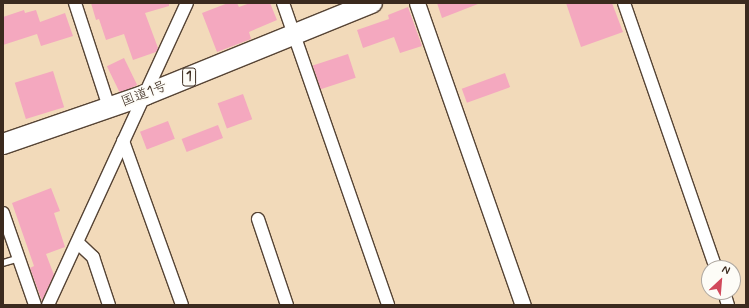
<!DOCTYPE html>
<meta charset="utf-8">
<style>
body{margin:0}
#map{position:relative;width:749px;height:308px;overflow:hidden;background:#f2daba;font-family:Mynerve,"Klee One",sans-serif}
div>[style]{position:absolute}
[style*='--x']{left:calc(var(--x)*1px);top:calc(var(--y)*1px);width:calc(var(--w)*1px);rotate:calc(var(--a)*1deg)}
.building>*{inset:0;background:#f4a8bf;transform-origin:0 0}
.roads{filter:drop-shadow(1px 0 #564435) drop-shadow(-1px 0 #564435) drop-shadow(0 1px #564435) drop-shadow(0 -1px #564435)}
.service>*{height:6px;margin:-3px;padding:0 3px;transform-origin:3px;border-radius:3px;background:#fff}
.minor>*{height:12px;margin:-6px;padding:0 6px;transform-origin:6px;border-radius:6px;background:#fff}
.tertiary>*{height:15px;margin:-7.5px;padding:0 7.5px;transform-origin:7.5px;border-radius:7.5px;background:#fff}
.trunk>*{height:20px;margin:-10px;padding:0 10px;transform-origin:10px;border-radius:10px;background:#fff}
span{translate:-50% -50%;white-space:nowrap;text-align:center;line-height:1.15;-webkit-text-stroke:3.5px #fdfcf7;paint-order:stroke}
.shield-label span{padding:1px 3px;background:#fdfcf7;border:1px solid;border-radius:3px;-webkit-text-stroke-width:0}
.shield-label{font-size:13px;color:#3b2a1e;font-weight:700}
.street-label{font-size:14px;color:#3b2a1e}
.frame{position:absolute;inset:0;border:4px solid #3b2a1e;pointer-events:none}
.north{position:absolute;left:701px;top:260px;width:40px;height:40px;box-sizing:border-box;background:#fdfcf7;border:1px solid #afa8a0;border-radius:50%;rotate:26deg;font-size:11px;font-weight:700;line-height:16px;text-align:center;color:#3b2a1e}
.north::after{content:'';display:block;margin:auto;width:14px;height:18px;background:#d1495b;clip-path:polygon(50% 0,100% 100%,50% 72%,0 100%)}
</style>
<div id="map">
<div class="building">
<i style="clip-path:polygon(91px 3px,169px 3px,169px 6px,145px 13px,158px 48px,156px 52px,133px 60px,124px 34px,106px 40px,99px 19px,96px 20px)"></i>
<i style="clip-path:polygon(228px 3px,237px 3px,239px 7px,250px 3px,270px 3px,277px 20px,249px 32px,251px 39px,217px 52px,202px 13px)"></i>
<i style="clip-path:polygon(437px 3px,478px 3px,478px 4px,442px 18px)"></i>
<i style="clip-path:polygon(566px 3px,612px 3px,623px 32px,581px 47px)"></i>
<i style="clip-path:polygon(408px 7px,422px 46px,400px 53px,394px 37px,363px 48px,357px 30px,389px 19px,388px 15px)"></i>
<i style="clip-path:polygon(24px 10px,25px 13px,36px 10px,40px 22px,65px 13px,73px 36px,41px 46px,37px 34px,3px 45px,3px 17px)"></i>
<i style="left:348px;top:54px;width:25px;height:37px;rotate:72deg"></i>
<i style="left:124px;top:58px;width:30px;height:19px;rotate:64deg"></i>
<i style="left:53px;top:71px;width:38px;height:40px;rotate:73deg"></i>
<i style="left:505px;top:73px;width:15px;height:46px;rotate:70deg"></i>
<i style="left:243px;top:94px;width:27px;height:27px;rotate:70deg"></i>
<i style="left:168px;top:121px;width:19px;height:30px;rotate:69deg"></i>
<i style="left:218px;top:125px;width:14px;height:39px;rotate:69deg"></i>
<i style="clip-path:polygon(51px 188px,60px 211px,54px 213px,65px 247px,46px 254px,54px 275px,42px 301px,30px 268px,34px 266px,12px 203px)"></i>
</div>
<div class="roads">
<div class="service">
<i style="--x:3;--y:263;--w:17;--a:-17"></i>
</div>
<div class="minor">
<i style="--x:75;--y:3;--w:109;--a:71.9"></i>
<i style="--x:283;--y:3;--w:320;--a:70.8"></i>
<i style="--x:624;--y:3;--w:281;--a:70.9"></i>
<i style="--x:123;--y:141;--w:174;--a:70.2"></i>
<i style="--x:3;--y:213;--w:97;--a:70.8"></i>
<i style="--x:258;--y:219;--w:91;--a:71.4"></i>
<i style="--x:78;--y:243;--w:21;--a:43"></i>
<i style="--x:93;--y:257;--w:51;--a:71.6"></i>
<i style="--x:724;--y:292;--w:14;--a:73"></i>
<i style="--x:48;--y:305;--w:332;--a:-65.3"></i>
</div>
<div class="tertiary">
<i style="--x:417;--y:3;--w:320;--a:70.7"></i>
</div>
<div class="trunk">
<i style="--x:3;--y:144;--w:150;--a:-19"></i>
<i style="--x:145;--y:95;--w:245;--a:-22.1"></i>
</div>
</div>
<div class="shield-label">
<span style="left:189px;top:77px">1</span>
</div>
<div class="street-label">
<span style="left:144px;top:94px;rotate:-21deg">国道1号</span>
</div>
<div class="frame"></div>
<div class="north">N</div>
</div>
